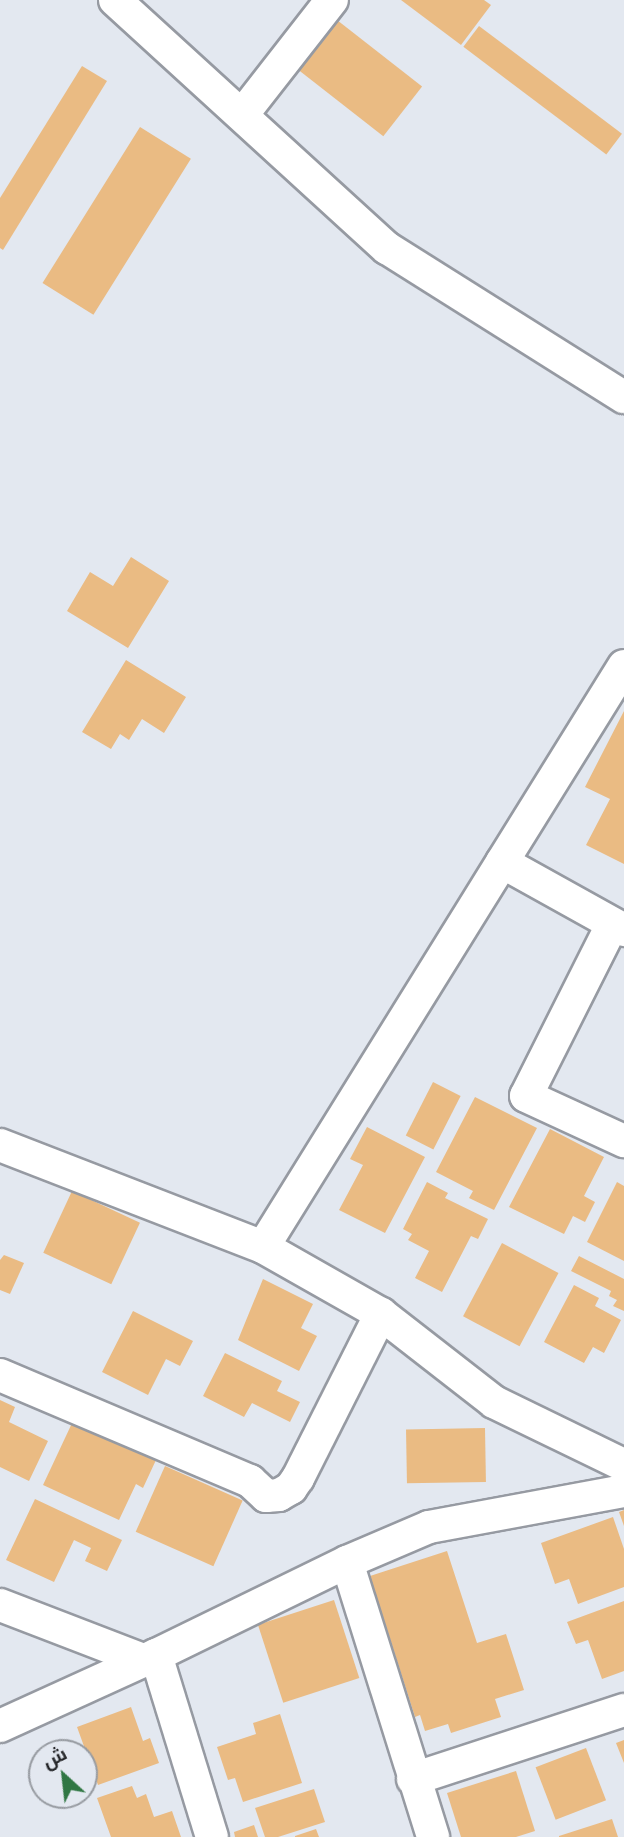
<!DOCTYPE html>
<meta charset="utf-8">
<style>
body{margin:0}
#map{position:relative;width:624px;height:1837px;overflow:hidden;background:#e3e8f0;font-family:Mulish,Cairo,sans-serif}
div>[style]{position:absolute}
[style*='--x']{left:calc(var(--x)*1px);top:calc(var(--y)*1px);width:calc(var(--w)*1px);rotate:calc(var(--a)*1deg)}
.building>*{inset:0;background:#eabb83;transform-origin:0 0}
.roads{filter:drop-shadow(2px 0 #969aa2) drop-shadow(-2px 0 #969aa2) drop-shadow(0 2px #969aa2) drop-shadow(0 -2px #969aa2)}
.minor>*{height:32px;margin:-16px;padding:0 16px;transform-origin:16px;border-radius:16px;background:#fff}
span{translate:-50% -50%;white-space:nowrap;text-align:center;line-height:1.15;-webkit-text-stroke:6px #e3e8f0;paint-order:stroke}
.north{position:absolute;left:28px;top:1739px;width:70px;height:70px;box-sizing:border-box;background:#e3e8f0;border:2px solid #979ba1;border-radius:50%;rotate:333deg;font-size:19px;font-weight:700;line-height:28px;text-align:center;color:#26272a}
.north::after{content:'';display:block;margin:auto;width:24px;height:32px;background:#307743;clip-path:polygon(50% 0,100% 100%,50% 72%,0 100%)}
</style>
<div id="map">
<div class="building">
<i style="clip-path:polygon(401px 0,484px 0,491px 5px,461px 45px)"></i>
<i style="left:337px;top:20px;width:108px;height:63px;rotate:38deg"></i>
<i style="left:479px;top:26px;width:179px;height:26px;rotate:37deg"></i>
<i style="clip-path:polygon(82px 66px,107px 81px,3px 250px,0 248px,0 198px)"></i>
<i style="left:140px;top:127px;width:60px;height:184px;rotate:32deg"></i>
<i style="clip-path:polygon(131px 557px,169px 581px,128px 648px,67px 611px,90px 572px,113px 586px)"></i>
<i style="clip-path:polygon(126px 660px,186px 697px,164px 733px,142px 719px,129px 740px,120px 734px,111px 749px,82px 732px)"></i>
<i style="clip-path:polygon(624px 711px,624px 864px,586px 845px,610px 799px,585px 787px)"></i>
<i style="left:433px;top:1082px;width:31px;height:60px;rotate:27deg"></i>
<i style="clip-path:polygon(475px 1097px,537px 1128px,494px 1210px,469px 1198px,473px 1191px,436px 1172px)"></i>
<i style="clip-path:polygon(367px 1127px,425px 1157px,385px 1233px,339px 1210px,363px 1165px,350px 1159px)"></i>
<i style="clip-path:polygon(550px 1129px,604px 1157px,584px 1196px,595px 1202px,585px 1222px,573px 1216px,564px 1234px,509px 1207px)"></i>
<i style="clip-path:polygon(427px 1182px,448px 1193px,445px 1198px,488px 1219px,478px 1239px,471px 1236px,442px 1292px,415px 1278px,429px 1251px,408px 1240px,412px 1234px,403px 1229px)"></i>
<i style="clip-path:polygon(617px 1182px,624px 1186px,624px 1261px,587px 1242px)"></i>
<i style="left:72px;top:1191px;width:75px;height:68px;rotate:25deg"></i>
<i style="left:502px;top:1243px;width:64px;height:83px;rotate:28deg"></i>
<i style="clip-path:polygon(4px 1255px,24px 1263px,10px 1294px,0 1290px,0 1260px)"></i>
<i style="clip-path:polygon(579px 1256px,624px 1279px,624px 1311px,613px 1306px,617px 1300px,609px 1296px,611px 1291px,571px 1271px)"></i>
<i style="clip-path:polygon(263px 1279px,313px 1304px,301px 1328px,317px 1336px,299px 1371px,238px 1340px)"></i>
<i style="clip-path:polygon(574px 1285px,599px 1298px,595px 1306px,621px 1320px,604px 1353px,593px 1347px,584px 1363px,544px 1342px)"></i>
<i style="clip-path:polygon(133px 1311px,193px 1341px,180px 1366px,166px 1359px,148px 1395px,102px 1372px)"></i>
<i style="clip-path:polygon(225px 1353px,282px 1381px,277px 1391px,300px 1402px,290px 1422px,252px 1403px,244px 1417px,203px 1396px)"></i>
<i style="clip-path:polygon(0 1400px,15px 1407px,9px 1422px,48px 1441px,29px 1481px,0 1467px)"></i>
<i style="clip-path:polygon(73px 1421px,156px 1460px,143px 1488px,136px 1484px,119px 1520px,43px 1485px)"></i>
<i style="left:485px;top:1428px;width:54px;height:79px;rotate:89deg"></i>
<i style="left:165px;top:1466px;width:85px;height:72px;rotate:24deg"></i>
<i style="clip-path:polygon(35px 1499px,122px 1540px,107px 1571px,85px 1561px,91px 1548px,74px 1540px,54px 1582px,6px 1560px)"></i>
<i style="clip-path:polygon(624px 1510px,624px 1526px,619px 1512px)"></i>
<i style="clip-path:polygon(613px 1517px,624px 1549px,624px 1587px,578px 1604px,569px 1579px,555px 1584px,541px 1543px)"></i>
<i style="clip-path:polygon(447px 1551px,477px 1643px,506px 1634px,524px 1690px,495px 1699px,501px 1717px,451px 1733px,448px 1724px,425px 1731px,420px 1715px,415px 1717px,370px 1576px)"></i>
<i style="left:334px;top:1600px;width:82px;height:80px;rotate:72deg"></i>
<i style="clip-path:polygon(624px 1601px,624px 1671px,602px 1679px,588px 1640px,576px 1644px,567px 1622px)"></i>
<i style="clip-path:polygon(131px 1707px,143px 1741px,150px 1738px,159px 1763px,98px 1785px,77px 1727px)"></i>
<i style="clip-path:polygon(280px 1714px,302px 1783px,243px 1802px,235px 1778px,228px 1780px,217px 1747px,256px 1734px,253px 1723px)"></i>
<i style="clip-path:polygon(624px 1740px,624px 1763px,616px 1743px)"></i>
<i style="left:586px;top:1748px;width:56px;height:54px;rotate:69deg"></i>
<i style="clip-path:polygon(516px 1771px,535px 1831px,516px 1837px,461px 1837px,447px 1793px)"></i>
<i style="clip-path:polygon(132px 1786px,137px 1798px,146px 1794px,154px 1817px,172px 1811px,181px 1837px,111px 1837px,97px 1798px)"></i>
<i style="clip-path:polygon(314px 1789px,325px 1822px,278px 1837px,265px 1837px,255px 1808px)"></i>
<i style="clip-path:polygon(612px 1819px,618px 1837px,559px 1837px,559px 1836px)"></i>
<i style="clip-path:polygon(254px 1825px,258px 1837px,235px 1837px,234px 1832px)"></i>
<i style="clip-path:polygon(316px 1829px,319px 1837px,295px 1837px,295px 1836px)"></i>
</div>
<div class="roads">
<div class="minor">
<i style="--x:115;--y:0;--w:368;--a:42.4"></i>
<i style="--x:387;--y:248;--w:280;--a:32.2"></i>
<i style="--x:242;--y:115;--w:146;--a:-52"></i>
<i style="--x:502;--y:862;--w:140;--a:29.1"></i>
<i style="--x:612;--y:925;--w:191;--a:116.7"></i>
<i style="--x:526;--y:1096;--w:108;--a:24.7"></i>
<i style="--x:0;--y:1145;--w:282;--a:21.2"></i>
<i style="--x:263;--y:1247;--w:136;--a:29.6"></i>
<i style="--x:381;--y:1314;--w:143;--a:37.9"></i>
<i style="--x:494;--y:1402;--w:144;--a:25.9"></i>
<i style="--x:263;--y:1247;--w:684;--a:-58.15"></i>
<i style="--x:0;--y:1375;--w:272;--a:23"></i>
<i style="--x:250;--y:1481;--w:22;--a:43"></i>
<i style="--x:266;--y:1496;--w:13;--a:-4"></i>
<i style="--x:279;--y:1495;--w:14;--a:-30"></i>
<i style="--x:291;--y:1488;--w:12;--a:-55"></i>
<i style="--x:298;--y:1478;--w:184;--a:-63.2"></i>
<i style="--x:347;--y:1562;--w:288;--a:72.6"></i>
<i style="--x:0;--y:1605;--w:151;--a:21"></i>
<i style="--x:156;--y:1655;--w:190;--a:72.9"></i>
<i style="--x:0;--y:1726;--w:171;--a:-24.5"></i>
<i style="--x:156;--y:1655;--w:212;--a:-26"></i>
<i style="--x:347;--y:1562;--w:89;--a:-23.1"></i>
<i style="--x:429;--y:1527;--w:198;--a:-10.5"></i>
<i style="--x:413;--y:1779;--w:222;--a:-18.1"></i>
</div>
</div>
<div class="north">ش</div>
</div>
